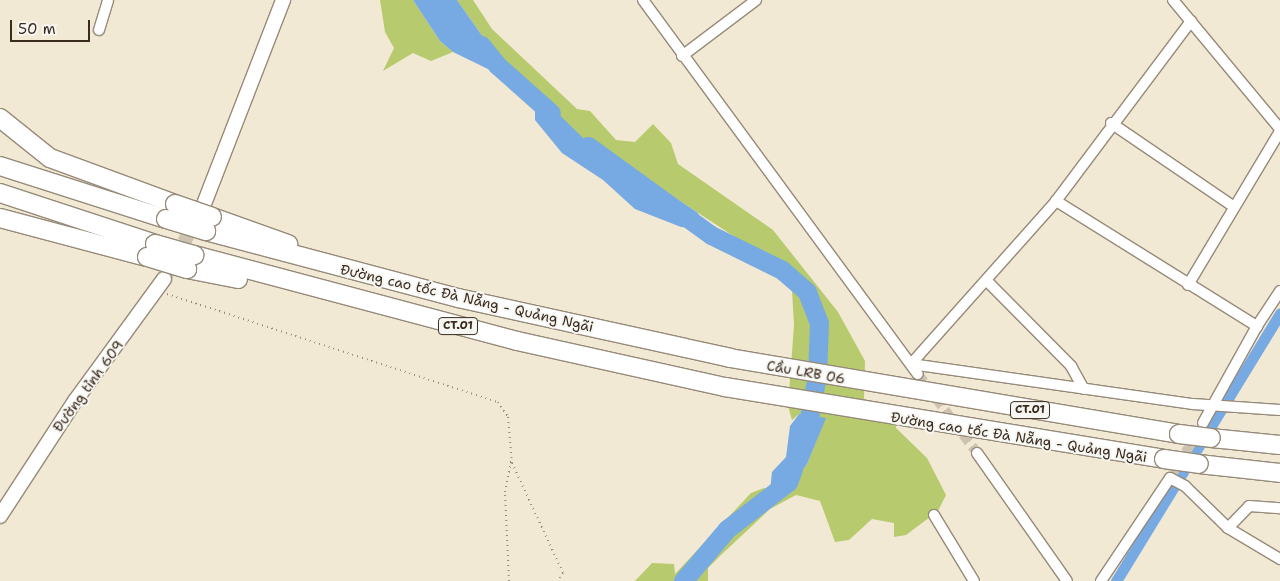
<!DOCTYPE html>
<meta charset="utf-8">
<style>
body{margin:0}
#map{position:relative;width:1280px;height:581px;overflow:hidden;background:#f2e9d4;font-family:"Shantell Sans",sans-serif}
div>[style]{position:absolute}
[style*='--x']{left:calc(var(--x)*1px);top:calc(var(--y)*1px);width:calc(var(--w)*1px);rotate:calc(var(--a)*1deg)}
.green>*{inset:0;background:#b7ca6e}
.water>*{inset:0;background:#77a9e3}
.canal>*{height:11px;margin:-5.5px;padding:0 5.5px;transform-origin:5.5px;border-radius:5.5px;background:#77a9e3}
.river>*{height:19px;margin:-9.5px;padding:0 9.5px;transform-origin:9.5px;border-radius:9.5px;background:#77a9e3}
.street-tunnel>*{height:10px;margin-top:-5px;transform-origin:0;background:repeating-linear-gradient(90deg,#cdc3b0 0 10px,transparent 0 15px)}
.secondary-tunnel>*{height:14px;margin-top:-7px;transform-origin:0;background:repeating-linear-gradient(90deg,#cdc3b0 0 14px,transparent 0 21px)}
.path>*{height:2px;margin-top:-1px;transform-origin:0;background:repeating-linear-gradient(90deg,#968a79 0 1px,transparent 0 5px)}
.roads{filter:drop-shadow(1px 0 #968a79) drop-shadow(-1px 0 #968a79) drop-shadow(0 1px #968a79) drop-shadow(0 -1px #968a79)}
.street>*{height:10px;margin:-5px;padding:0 5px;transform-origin:5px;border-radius:5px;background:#fff}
.secondary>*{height:14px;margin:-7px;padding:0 7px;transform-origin:7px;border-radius:7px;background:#fff}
.highway>*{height:18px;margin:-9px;padding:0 9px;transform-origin:9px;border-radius:9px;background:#fff}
.bridges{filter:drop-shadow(1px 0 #968a79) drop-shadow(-1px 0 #968a79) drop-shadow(0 1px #968a79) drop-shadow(0 -1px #968a79)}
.highway-bridge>*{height:18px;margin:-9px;padding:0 9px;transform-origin:9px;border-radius:9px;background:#fff}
span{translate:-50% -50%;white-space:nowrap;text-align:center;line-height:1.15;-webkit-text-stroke:4px #f6f6f2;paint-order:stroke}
.shield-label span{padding:1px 4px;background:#f6f6f2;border:1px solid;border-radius:4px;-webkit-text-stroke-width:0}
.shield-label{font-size:12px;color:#3b2a1e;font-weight:700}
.street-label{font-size:14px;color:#3b2a1e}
.scale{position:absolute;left:10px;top:20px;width:80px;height:22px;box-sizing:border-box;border:2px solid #3b2a1e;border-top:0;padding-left:6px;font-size:15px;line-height:18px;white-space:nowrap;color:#3b2a1e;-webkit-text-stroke:4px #f6f6f2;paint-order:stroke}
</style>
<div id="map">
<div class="green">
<i style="clip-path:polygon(380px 0,413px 0,440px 41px,453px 52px,431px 61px,413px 53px,383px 71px,394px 48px,385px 32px)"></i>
<i style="clip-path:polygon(457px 0,473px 0,492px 29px,577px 109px,590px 111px,616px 140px,635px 142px,653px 124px,671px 143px,678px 164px,773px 230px,838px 312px,865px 361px,864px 399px,895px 407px,896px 428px,927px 458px,946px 495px,938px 511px,906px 535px,894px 537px,894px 523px,872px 519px,849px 540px,835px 542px,820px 501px,796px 495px,770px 509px,722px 554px,708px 568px,708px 581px,635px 581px,652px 563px,674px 564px,675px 574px,751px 493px,764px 488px,770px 491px,786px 488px,807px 464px,819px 434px,799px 414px,792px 420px,788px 406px,794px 325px,792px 291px,782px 270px,796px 277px,680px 201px,625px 179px,497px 57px)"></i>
</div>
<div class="water">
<i style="clip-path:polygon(413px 0,457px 0,497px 57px,497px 65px,490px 70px,453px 52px,440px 41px)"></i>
<i style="clip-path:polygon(535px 91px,625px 179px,680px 201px,698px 213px,701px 228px,681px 227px,635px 209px,603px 180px,562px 153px,535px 120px)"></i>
<i style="clip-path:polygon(799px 414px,826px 418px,807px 464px,793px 483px,770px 491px,772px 472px,786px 457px,790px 426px)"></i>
</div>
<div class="canal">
<i style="--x:1116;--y:581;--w:314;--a:-58.5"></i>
</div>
<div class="river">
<i style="--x:481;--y:45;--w:26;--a:51"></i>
<i style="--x:497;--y:65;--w:72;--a:41.6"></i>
<i style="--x:588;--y:146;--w:152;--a:35.9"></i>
<i style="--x:711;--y:235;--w:79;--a:26.2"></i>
<i style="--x:782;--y:270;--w:33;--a:41"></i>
<i style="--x:807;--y:292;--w:33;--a:69"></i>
<i style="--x:819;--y:323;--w:52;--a:92.2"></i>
<i style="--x:817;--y:375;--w:65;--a:100.6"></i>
<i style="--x:683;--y:581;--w:68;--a:-49.8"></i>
<i style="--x:727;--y:529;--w:77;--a:-37.6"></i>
<i style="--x:788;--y:482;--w:14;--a:-69"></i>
</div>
<div class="street-tunnel">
<i style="--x:918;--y:374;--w:99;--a:53.2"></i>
<i style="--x:1170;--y:478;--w:54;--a:-58.7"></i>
</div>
<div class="secondary-tunnel">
<i style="--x:164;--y:279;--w:69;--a:-61.6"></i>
</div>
<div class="path">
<i style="--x:167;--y:294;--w:348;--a:18.1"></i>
<i style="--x:498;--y:402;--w:18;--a:56"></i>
<i style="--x:508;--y:417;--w:46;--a:85"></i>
<i style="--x:512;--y:463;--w:121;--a:65.1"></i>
<i style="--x:563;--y:573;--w:10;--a:127"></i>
<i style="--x:509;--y:581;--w:89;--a:-92.6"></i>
<i style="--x:505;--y:492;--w:33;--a:-79"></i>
</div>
<div class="roads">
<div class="street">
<i style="--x:643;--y:0;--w:464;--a:53.7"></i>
<i style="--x:1173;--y:0;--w:168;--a:50.3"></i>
<i style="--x:99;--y:30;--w:31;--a:-73"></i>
<i style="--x:682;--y:56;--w:93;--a:-37.1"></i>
<i style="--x:1111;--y:123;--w:149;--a:34.3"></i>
<i style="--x:1056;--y:201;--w:237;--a:31.9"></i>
<i style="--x:1257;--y:326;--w:111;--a:119.1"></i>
<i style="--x:987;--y:281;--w:120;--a:45.3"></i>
<i style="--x:1071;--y:366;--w:26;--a:61"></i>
<i style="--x:1188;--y:285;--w:179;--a:-59.1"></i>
<i style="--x:1257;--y:326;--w:42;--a:-56.7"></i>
<i style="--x:911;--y:364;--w:218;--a:-48.3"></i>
<i style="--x:1056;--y:201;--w:225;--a:-53.1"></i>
<i style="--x:911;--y:364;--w:285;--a:8.1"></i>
<i style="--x:1193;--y:404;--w:87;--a:3.9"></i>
<i style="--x:977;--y:453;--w:156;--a:54.9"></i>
<i style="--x:934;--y:515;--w:77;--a:58.8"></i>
<i style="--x:1228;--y:528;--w:30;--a:-46"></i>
<i style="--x:1249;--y:506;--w:31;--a:4"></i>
<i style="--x:1101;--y:581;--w:124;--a:-56.2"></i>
<i style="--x:1170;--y:478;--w:17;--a:28"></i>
<i style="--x:1185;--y:486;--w:60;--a:44.3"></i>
<i style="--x:1228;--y:528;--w:61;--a:30.8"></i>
</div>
<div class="secondary">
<i style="--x:204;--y:204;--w:219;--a:-68.8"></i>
<i style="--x:0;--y:516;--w:137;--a:-56.9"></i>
<i style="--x:75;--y:401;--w:151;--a:-53.9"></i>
</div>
<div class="highway">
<i style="--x:0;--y:118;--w:64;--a:38.7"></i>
<i style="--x:50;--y:158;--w:133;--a:20.2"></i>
<i style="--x:0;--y:166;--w:174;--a:17.7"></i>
<i style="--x:0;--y:193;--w:163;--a:18.2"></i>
<i style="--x:212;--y:217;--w:81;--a:19.6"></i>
<i style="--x:0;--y:218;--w:152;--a:14.9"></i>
<i style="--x:206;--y:231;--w:261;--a:14.9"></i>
<i style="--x:458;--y:298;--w:279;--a:12.4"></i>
<i style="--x:730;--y:358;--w:455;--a:9.6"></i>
<i style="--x:194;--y:255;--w:334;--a:14.9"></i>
<i style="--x:517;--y:341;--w:213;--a:12.5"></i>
<i style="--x:725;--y:387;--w:445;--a:9.3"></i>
<i style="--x:187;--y:269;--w:52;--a:11.1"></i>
<i style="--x:1211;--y:438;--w:69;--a:5.8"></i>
<i style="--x:1199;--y:464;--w:81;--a:6.3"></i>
</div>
</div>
<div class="bridges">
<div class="highway-bridge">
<i style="--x:175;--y:204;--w:39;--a:19"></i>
<i style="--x:166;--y:219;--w:42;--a:16.7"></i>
<i style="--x:155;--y:244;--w:41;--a:15.8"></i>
<i style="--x:147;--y:257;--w:42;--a:16.7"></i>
<i style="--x:1179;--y:434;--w:32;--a:7"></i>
<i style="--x:1164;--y:459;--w:35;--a:8"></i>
</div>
</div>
<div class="shield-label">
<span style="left:458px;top:326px">CT.01</span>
<span style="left:1030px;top:410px">CT.01</span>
</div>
<div class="street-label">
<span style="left:467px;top:298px;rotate:13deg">Đường cao tốc Đà Nẵng - Quảng Ngãi</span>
<span style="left:806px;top:372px;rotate:10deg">Cầu LRB 06</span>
<span style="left:88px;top:386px;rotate:-54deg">Đường tỉnh 609</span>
<span style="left:1019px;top:437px;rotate:9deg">Đường cao tốc Đà Nẵng - Quảng Ngãi</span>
</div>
<div class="scale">50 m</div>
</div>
